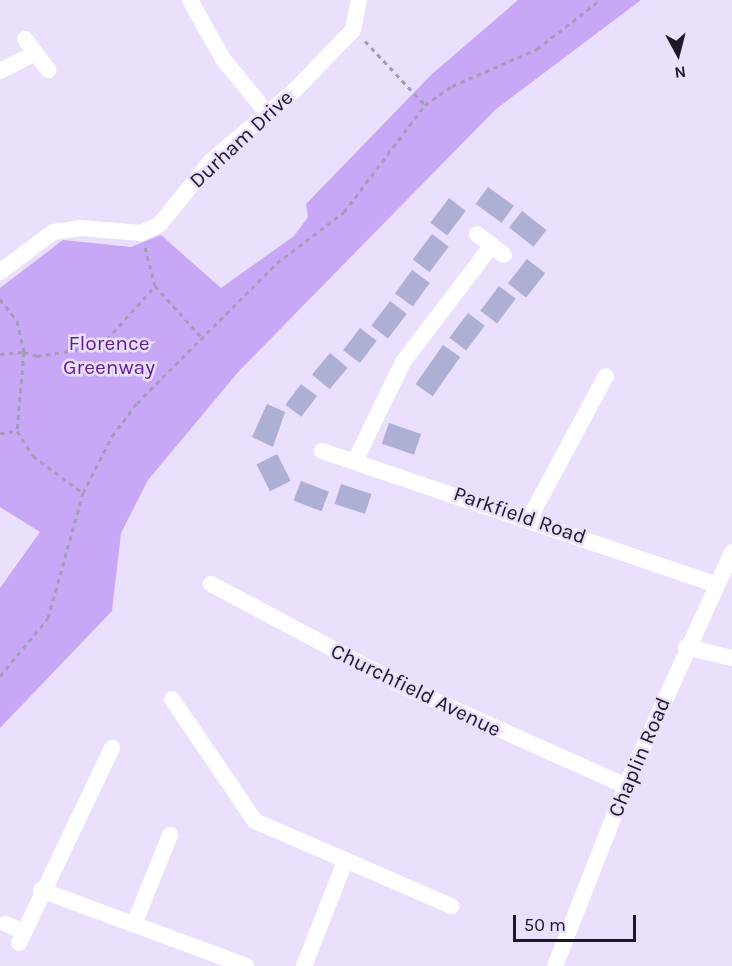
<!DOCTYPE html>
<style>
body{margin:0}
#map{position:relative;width:732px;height:966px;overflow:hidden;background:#eadffd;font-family:Karla,sans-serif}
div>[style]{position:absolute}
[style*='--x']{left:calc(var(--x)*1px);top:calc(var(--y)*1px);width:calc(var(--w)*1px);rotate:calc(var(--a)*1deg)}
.green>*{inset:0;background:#c9a7f7}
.building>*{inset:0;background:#aeafd5;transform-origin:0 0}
.path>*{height:3px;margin-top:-1.5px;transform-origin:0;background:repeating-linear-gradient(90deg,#a49bb4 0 4.5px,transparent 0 9px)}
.minor>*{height:16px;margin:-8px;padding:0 8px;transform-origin:8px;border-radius:8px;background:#fff}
span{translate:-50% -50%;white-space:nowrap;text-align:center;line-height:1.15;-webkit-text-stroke:5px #eadffd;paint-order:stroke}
.street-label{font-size:21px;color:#1d1825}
.park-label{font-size:21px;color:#5f1c97}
.north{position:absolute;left:648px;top:24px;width:60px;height:60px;-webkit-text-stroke:4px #eadffd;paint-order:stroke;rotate:173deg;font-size:16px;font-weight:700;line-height:24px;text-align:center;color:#1d1825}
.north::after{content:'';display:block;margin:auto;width:21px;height:27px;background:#1d1825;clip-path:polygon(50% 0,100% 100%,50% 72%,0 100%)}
.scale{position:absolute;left:513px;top:915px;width:123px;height:27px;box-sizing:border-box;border:3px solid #1d1825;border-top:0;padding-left:8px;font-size:18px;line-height:21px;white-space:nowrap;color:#1d1825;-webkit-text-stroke:4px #eadffd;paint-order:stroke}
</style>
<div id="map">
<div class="green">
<i style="clip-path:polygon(518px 0,641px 0,496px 109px,239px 371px,148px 480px,121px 533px,112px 611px,0 728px,0 588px,40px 532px,0 507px,0 288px,63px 240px,131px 247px,161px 235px,221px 288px,294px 236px,308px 217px,306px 204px,432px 74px)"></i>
</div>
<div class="building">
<i style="left:488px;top:187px;width:32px;height:21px;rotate:36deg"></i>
<i style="left:449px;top:198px;width:21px;height:31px;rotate:37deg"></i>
<i style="left:522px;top:211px;width:31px;height:21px;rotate:38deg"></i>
<i style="left:432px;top:234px;width:21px;height:32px;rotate:37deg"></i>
<i style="left:527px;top:259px;width:23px;height:31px;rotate:38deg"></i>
<i style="left:412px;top:270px;width:22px;height:29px;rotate:36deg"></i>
<i style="left:499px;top:286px;width:21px;height:31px;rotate:37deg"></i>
<i style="left:390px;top:301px;width:21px;height:31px;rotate:37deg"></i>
<i style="left:468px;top:313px;width:21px;height:31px;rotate:37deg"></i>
<i style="left:360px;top:328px;width:21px;height:28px;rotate:37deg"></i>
<i style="left:443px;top:345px;width:21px;height:48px;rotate:35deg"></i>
<i style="left:330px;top:353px;width:23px;height:28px;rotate:40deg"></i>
<i style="left:301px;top:384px;width:20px;height:26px;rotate:37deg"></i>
<i style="clip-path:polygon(267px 404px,285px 412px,273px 447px,252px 437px)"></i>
<i style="left:389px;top:423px;width:34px;height:22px;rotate:19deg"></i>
<i style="left:277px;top:454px;width:30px;height:23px;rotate:63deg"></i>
<i style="left:301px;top:481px;width:30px;height:21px;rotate:21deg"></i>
<i style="left:341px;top:484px;width:32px;height:21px;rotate:18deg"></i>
</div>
<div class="path">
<i style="--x:365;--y:41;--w:88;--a:46.8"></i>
<i style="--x:145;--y:247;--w:40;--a:75.6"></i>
<i style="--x:155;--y:286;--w:72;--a:47.8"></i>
<i style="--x:0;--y:299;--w:28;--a:52"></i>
<i style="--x:17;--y:321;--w:32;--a:77"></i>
<i style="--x:24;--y:352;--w:14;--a:17"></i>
<i style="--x:37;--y:356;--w:65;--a:-8.9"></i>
<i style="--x:101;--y:346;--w:81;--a:-48"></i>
<i style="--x:0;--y:354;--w:24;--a:-5"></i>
<i style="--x:24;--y:352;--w:79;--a:95.1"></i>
<i style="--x:17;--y:431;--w:30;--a:57"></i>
<i style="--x:33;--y:456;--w:62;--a:36.5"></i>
<i style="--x:0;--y:433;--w:17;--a:-7"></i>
<i style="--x:0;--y:676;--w:75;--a:-50.4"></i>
<i style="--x:48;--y:618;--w:130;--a:-74.4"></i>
<i style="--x:83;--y:493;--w:64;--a:-63"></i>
<i style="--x:112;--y:436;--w:41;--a:-52.9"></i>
<i style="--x:137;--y:403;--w:198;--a:-45"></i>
<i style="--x:277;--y:263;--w:84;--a:-37.3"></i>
<i style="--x:344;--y:212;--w:134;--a:-52.9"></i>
<i style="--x:425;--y:105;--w:33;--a:-35"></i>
<i style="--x:452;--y:86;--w:93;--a:-23.5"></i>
<i style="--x:537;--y:49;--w:80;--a:-37.9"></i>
</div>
<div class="minor">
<i style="--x:190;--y:0;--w:68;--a:60.8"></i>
<i style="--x:223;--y:59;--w:70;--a:50.8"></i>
<i style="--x:25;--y:39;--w:39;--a:53"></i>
<i style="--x:0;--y:71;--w:39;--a:-27"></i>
<i style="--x:477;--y:234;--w:34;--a:38"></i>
<i style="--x:0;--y:272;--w:66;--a:-37"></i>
<i style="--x:53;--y:232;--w:28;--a:-8"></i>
<i style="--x:81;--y:228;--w:60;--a:4.8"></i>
<i style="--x:141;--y:233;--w:21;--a:-25"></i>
<i style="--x:160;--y:224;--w:81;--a:-51"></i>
<i style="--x:211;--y:161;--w:110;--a:-40.2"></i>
<i style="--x:295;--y:90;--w:83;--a:-46"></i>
<i style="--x:353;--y:30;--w:31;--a:-79"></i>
<i style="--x:322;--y:451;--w:415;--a:18.7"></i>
<i style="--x:356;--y:459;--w:108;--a:-64.1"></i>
<i style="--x:403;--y:362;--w:147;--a:-52.7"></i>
<i style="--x:529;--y:519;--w:162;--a:-61.7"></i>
<i style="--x:211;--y:584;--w:222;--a:28"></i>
<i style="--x:407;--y:688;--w:240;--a:24.1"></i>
<i style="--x:686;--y:647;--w:47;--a:13.4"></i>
<i style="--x:172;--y:699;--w:148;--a:55.8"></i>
<i style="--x:255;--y:821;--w:214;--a:23.4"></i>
<i style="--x:41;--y:890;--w:219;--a:20.3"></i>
<i style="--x:135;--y:922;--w:94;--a:-68.1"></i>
<i style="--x:6;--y:924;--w:20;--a:24"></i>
<i style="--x:19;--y:943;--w:216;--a:-64.5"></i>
<i style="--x:304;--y:966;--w:112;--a:-68.5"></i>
<i style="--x:555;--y:966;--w:193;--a:-68.5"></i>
<i style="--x:626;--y:786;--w:257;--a:-65.6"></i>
</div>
<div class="street-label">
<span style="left:241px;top:139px;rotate:-43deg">Durham Drive</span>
<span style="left:520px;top:515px;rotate:19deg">Parkfield Road</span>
<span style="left:416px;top:690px;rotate:26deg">Churchfield Avenue</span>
<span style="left:639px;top:757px;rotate:-67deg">Chaplin Road</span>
</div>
<div class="park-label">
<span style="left:109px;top:355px">Florence<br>Greenway</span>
</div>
<div class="north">N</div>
<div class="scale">50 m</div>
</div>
